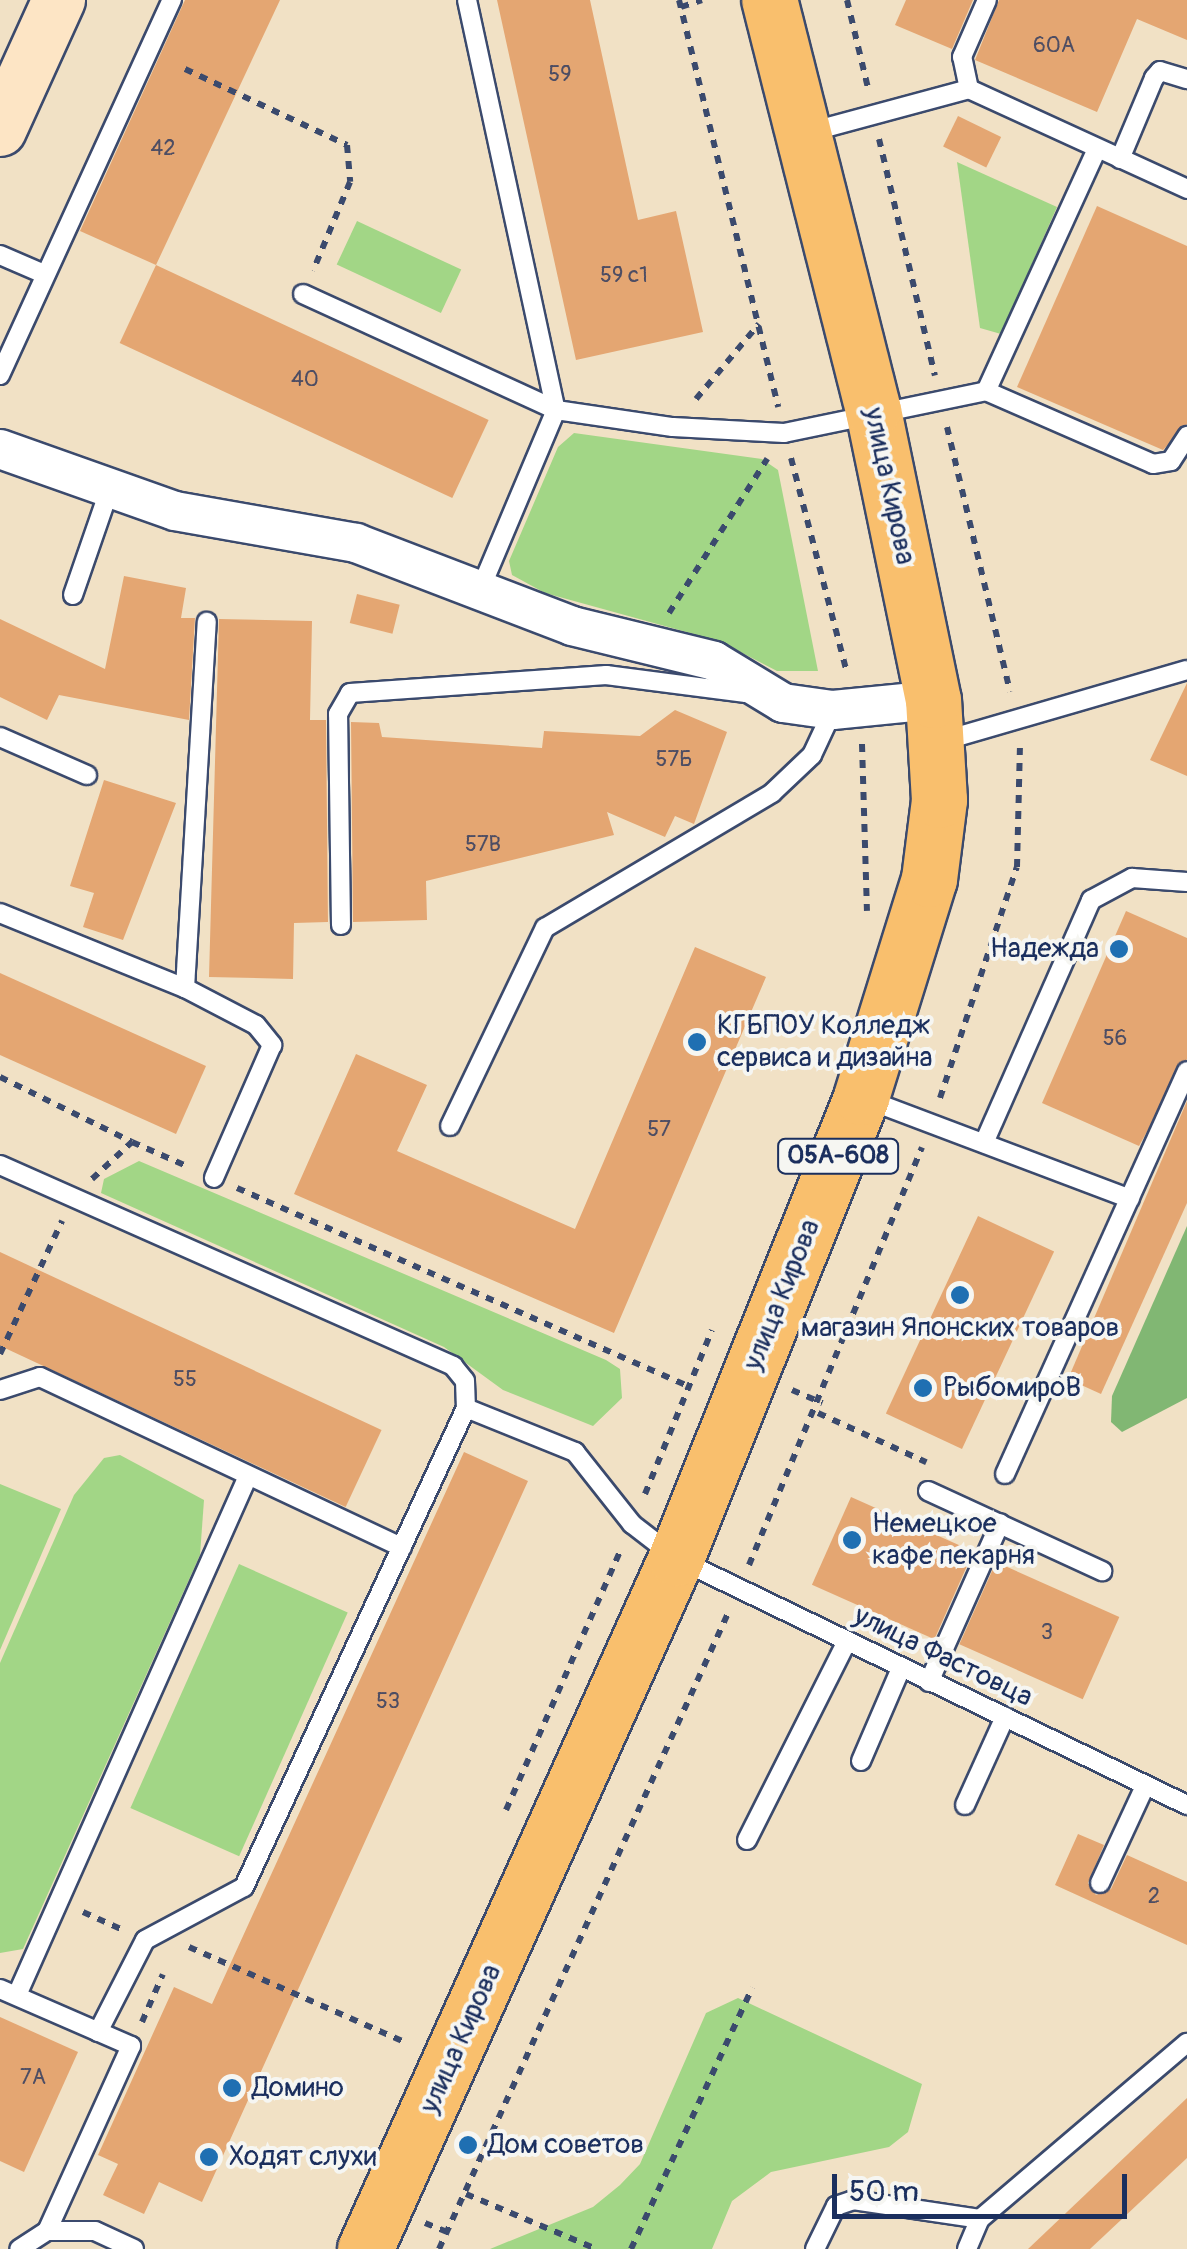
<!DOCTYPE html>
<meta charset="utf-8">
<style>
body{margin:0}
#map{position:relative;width:1187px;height:2249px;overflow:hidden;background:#f1e1c5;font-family:Pangolin,sans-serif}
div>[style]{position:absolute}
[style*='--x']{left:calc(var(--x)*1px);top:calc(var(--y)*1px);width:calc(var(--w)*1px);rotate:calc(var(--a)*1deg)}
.green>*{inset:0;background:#a2d686;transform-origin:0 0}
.forest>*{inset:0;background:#81b773}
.building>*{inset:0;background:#e4a672;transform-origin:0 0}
.path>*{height:6px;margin-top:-3px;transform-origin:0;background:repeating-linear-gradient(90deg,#3b4a6d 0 8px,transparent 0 16px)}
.roads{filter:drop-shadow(2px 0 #3b4a6d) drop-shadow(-2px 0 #3b4a6d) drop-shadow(0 2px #3b4a6d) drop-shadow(0 -2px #3b4a6d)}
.lane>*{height:18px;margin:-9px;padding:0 9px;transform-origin:9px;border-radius:9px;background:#fff}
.street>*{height:38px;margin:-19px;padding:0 19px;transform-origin:19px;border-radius:19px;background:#fff}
.secondary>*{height:52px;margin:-26px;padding:0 26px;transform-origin:26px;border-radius:26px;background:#fde5c5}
.primary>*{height:55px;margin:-27.5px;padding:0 27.5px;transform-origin:27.5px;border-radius:27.5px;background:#f9bf6d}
.dots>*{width:28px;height:28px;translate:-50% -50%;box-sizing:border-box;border:5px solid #f6f6f2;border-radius:50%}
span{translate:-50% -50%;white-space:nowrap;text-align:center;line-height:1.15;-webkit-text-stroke:8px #f6f6f2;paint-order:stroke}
.number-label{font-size:22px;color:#4d4d63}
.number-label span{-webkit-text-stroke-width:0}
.shield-label span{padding:2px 8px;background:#f6f6f2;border:2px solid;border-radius:8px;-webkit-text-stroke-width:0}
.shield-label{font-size:25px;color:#1b2f5e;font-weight:700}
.street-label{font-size:28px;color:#1b2f5e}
.poi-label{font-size:28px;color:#1b2f5e}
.right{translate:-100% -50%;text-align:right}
.left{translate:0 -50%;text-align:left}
.scale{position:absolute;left:832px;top:2174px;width:295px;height:45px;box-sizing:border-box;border:5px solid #1b2f5e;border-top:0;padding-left:12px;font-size:30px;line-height:35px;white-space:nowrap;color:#1b2f5e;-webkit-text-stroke:8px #f6f6f2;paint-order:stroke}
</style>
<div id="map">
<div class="green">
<i style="clip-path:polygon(957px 162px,1057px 207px,1001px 334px,980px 328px)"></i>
<i style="left:357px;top:221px;width:115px;height:48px;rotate:25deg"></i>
<i style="clip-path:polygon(574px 433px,762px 459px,778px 470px,818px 671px,777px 671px,719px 641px,545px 593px,512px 575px,509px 561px,558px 447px)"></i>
<i style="clip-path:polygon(139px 1161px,606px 1360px,620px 1369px,622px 1398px,593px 1426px,503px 1390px,444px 1347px,101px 1193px,104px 1179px)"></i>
<i style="clip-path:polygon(120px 1455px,204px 1500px,200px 1555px,23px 1949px,0 1953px,0 1663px,74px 1495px,104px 1458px)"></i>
<i style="clip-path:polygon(0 1484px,61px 1509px,0 1650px)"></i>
<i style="left:239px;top:1564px;width:119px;height:267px;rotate:24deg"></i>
<i style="clip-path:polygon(738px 1998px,922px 2084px,908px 2132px,889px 2147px,771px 2172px,732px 2201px,712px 2249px,490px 2249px,593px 2207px,620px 2185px,640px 2164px,706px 2013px)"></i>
</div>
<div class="forest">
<i style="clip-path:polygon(1187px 1226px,1187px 1398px,1122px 1432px,1111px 1422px,1112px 1396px)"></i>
</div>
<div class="building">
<i style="clip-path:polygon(280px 0,156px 265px,80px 231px,185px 0)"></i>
<i style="clip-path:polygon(497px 0,590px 0,638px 220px,676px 211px,703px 332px,576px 360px)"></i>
<i style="clip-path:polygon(906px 0,973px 0,952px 49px,895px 25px)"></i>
<i style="clip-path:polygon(999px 0,1187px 0,1187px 40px,1137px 19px,1097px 112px,975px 60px)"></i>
<i style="left:958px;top:116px;width:48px;height:34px;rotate:26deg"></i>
<i style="clip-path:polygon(1097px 206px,1187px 246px,1187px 424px,1163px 450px,1017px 387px)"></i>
<i style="left:156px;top:265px;width:367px;height:86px;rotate:25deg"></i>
<i style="clip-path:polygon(124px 576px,186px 588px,181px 618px,195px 618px,189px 720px,59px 695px,47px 720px,0 697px,0 619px,105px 669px)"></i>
<i style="left:357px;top:594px;width:44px;height:30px;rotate:14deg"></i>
<i style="clip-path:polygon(219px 619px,312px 621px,310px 720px,326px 720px,328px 922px,294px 923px,293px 979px,209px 977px)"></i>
<i style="clip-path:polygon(1187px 683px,1187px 776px,1150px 760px)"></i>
<i style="clip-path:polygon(675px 710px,727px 732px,694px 824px,675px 816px,665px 837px,607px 812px,614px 835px,426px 881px,427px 920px,353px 922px,351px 722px,379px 723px,382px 737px,542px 748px,544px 731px,640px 736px)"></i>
<i style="clip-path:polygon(104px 780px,176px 803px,123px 940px,83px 927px,94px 893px,70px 886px)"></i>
<i style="clip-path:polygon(1126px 911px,1187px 938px,1187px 1059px,1139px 1146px,1042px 1103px)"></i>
<i style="clip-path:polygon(695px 947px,766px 977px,614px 1333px,294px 1194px,356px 1054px,427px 1085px,397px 1151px,575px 1229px)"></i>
<i style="clip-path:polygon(0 973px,206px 1066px,176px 1134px,0 1055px)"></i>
<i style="clip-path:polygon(1187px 1101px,1187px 1203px,1101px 1394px,1068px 1379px)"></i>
<i style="left:978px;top:1216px;width:84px;height:218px;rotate:25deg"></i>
<i style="left:0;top:1252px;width:421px;height:85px;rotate:25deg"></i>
<i style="clip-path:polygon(464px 1452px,528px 1481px,202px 2202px,159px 2182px,144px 2214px,103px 2195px,118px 2164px,98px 2155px,174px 1987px,212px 2004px)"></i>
<i style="left:851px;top:1497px;width:134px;height:96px;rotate:24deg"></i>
<i style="left:996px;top:1562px;width:135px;height:90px;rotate:24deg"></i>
<i style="clip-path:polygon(1078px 1834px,1104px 1845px,1088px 1883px,1096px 1895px,1111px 1889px,1127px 1855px,1187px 1882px,1187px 1945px,1055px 1885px)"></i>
<i style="clip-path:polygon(0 2017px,78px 2052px,24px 2172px,0 2161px)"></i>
<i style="clip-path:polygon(1187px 2098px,1187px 2158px,1090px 2249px,1028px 2249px)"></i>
</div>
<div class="path">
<i style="--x:679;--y:0;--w:419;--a:76.3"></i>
<i style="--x:847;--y:0;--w:90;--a:76.6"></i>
<i style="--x:681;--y:7;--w:22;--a:-18"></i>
<i style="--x:185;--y:69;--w:179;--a:25.1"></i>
<i style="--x:347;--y:145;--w:37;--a:85"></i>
<i style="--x:350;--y:182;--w:96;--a:112.6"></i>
<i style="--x:879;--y:139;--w:243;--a:76.7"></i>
<i style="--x:696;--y:399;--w:98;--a:-50"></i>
<i style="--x:947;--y:427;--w:272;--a:76.6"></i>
<i style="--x:791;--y:458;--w:222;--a:75.4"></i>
<i style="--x:669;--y:613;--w:183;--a:-57.5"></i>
<i style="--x:862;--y:744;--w:167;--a:88.3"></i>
<i style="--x:0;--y:1077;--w:147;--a:26.2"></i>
<i style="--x:940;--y:1098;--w:243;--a:-71.6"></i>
<i style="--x:1017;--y:867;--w:119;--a:-88.6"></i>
<i style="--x:92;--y:1179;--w:54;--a:-42.8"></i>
<i style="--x:132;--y:1142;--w:62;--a:23.7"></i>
<i style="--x:237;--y:1188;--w:495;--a:23.7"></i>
<i style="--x:0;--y:1354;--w:147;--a:-65"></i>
<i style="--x:792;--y:1390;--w:33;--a:23"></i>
<i style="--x:818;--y:1413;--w:119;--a:24.4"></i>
<i style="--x:645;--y:1494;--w:177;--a:-67.8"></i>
<i style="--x:749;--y:1565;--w:452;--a:-67.5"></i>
<i style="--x:506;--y:1810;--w:287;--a:-66.2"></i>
<i style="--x:83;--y:1912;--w:42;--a:24.1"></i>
<i style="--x:189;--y:1947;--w:235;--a:23.8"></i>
<i style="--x:142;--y:2022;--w:52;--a:-66.4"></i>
<i style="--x:466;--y:2194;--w:141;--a:22.9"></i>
<i style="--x:425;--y:2223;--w:24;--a:22"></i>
<i style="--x:439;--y:2249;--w:699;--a:-65.56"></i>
<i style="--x:631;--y:2249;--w:288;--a:-65.1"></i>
</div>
<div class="roads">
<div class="lane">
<i style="--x:467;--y:0;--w:420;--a:77.8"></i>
<i style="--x:556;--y:410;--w:195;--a:112.9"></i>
<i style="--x:969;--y:89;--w:33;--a:-102"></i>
<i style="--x:962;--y:57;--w:62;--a:-66.3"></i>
<i style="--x:806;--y:133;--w:169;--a:-15.1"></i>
<i style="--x:969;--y:89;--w:240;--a:24.6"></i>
<i style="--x:1097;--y:149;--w:266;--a:114.6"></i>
<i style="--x:986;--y:391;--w:182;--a:23.6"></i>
<i style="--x:1153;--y:464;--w:18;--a:-9"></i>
<i style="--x:1171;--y:461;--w:30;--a:-57"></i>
<i style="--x:1120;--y:159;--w:88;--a:-67.2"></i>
<i style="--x:1154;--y:78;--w:9;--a:-49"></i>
<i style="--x:1160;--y:71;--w:28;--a:17"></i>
<i style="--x:0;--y:255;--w:48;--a:23.4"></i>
<i style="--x:303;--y:294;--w:278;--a:24.6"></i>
<i style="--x:556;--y:410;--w:118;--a:8.3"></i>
<i style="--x:673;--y:427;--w:111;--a:3.1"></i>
<i style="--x:784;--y:433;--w:206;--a:-11.7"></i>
<i style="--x:0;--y:375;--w:413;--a:-65.4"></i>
<i style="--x:73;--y:595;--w:110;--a:-70.9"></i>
<i style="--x:0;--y:737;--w:95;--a:23.6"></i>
<i style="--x:939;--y:742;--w:258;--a:-16.2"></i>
<i style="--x:0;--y:913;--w:200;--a:22.1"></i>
<i style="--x:185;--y:988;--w:80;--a:27.5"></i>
<i style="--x:256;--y:1025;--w:26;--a:51"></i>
<i style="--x:272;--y:1045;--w:145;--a:113.6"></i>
<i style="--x:341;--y:925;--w:211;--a:-90.8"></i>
<i style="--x:338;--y:714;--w:24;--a:-60"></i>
<i style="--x:350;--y:693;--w:257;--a:-4"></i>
<i style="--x:606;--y:675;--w:139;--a:7.4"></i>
<i style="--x:185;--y:988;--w:367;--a:-86.6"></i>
<i style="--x:866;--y:1099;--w:282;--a:20.7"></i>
<i style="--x:450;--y:1126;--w:220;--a:-64.4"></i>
<i style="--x:545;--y:928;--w:264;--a:-30.7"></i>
<i style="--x:772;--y:793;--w:55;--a:-43.5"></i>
<i style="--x:812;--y:755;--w:50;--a:-65"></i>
<i style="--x:984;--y:1143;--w:266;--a:-66.2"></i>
<i style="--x:1091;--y:900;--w:47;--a:-28.2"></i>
<i style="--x:1132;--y:878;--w:55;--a:4.2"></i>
<i style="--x:0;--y:1165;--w:496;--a:23.9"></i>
<i style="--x:453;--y:1366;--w:19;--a:51"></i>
<i style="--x:465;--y:1381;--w:27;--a:88"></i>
<i style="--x:0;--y:1390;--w:42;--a:-18"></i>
<i style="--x:40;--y:1377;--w:400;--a:25.2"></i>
<i style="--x:1005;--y:1474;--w:442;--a:-65.7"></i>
<i style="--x:928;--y:1491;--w:192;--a:24.7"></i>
<i style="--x:929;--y:1682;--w:174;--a:-65.9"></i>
<i style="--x:861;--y:1761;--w:101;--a:-66.7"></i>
<i style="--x:965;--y:1805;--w:97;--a:-65.6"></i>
<i style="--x:747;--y:1840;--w:223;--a:-63.3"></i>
<i style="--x:1100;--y:1883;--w:107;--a:-65.1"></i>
<i style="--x:0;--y:1989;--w:143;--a:23.5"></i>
<i style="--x:131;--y:2046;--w:203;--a:114.4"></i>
<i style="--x:47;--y:2231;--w:33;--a:147"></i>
<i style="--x:17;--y:1995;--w:568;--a:-66.01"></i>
<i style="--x:98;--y:2032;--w:103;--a:-62.9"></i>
<i style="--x:145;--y:1940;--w:112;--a:-28.2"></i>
<i style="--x:244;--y:1887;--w:528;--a:-65.13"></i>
<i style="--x:466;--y:1408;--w:118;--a:22"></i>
<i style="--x:575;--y:1452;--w:92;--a:51.6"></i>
<i style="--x:632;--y:1524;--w:56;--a:37.7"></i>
<i style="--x:676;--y:1558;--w:568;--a:25.8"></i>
<i style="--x:47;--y:2231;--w:48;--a:0"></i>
<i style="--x:95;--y:2231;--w:43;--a:24.8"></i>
<i style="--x:815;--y:2249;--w:48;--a:-64"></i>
<i style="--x:836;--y:2206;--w:18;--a:-19"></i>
<i style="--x:853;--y:2200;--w:128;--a:8.5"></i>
<i style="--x:980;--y:2219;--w:272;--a:-40.4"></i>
<i style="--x:967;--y:2249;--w:33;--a:-67"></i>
</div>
<div class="street">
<i style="--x:0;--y:449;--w:186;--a:19.5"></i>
<i style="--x:175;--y:511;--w:184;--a:10"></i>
<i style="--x:356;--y:543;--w:231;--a:21"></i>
<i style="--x:572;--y:626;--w:146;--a:13.8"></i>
<i style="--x:714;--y:661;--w:81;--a:31.3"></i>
<i style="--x:783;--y:703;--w:50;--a:8"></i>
<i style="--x:833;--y:710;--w:100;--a:-5.7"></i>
</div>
<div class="secondary">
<i style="--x:0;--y:130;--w:143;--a:-65.6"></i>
</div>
<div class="primary">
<i style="--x:365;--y:2249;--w:758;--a:-65.77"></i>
<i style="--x:676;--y:1558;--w:497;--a:-68.1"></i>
<i style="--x:861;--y:1097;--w:228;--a:-72.7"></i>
<i style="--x:929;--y:879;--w:80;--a:-82.8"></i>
<i style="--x:939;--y:800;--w:100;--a:-93.4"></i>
<i style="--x:933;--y:700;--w:296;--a:-101.7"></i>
<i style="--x:873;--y:410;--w:423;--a:-104.2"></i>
</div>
</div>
<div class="dots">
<i style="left:1119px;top:949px;background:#1f6fb2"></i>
<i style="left:697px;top:1042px;background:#1f6fb2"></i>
<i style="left:960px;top:1295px;background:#1f6fb2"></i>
<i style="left:923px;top:1388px;background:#1f6fb2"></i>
<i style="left:852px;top:1540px;background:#1f6fb2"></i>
<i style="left:232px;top:2088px;background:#1f6fb2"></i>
<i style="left:468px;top:2145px;background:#1f6fb2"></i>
<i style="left:209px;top:2157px;background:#1f6fb2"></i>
</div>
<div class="number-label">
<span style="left:1054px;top:46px">60А</span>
<span style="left:560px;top:75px">59</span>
<span style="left:163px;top:149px">42</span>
<span style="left:624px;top:276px">59 с1</span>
<span style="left:305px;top:380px">40</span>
<span style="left:674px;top:760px">57Б</span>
<span style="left:483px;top:845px">57В</span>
<span style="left:1115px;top:1039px">56</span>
<span style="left:659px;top:1130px">57</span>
<span style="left:185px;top:1380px">55</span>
<span style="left:1047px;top:1633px">3</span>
<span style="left:388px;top:1702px">53</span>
<span style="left:1154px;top:1897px">2</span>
<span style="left:33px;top:2078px">7А</span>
</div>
<div class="shield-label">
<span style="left:838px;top:1156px">05А-608</span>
</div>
<div class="street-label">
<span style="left:889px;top:486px;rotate:78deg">улица Кирова</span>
<span style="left:782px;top:1295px;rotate:-68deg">улица Кирова</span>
<span style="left:943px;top:1657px;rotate:26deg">улица Фастовца</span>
<span style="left:461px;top:2039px;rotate:-66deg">улица Кирова</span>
</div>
<div class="poi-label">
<span class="right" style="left:1099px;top:949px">Надежда</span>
<span class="left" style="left:717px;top:1042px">КГБПОУ Колледж<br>сервиса и дизайна</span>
<span style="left:960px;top:1328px">магазин Японских товаров</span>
<span class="left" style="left:943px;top:1388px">РыбомироВ</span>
<span class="left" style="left:872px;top:1540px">Немецкое<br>кафе пекарня</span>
<span class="left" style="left:252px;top:2088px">Домино</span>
<span class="left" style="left:488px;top:2145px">Дом советов</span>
<span class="left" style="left:229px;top:2157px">Ходят слухи</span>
</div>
<div class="scale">50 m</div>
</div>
